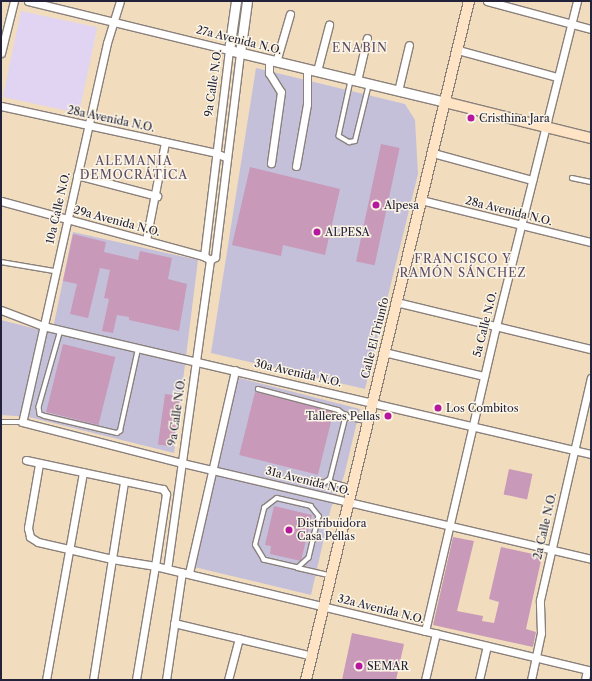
<!DOCTYPE html>
<meta charset="utf-8">
<style>
body{margin:0}
#map{position:relative;width:592px;height:681px;overflow:hidden;background:#f1ddbd;font-family:"Libre Caslon Text",serif}
div>[style]{position:absolute}
[style*='--x']{left:calc(var(--x)*1px);top:calc(var(--y)*1px);width:calc(var(--w)*1px);rotate:calc(var(--a)*1deg)}
.built>*{inset:0;background:#e1d4f3;transform-origin:0 0}
.industrial>*{inset:0;background:#c5c0da}
.building>*{inset:0;background:#c899b9;transform-origin:0 0}
.roads{filter:drop-shadow(1px 0 #8a807c) drop-shadow(-1px 0 #8a807c) drop-shadow(0 1px #8a807c) drop-shadow(0 -1px #8a807c)}
.service>*{height:3.5px;margin:-1.75px;padding:0 1.75px;transform-origin:1.75px;border-radius:1.75px;background:#fff}
.minor>*{height:7px;margin:-3.5px;padding:0 3.5px;transform-origin:3.5px;border-radius:3.5px;background:#fff}
.tertiary>*{height:9px;margin:-4.5px;padding:0 4.5px;transform-origin:4.5px;border-radius:4.5px;background:#fff}
.secondary>*{height:10px;margin:-5px;padding:0 5px;transform-origin:5px;border-radius:5px;background:#fee4c5}
.dots>*{width:11px;height:11px;translate:-50% -50%;box-sizing:border-box;border:2px solid #fcf5e5;border-radius:50%}
span{translate:-50% -50%;white-space:nowrap;text-align:center;line-height:1.15;-webkit-text-stroke:3px #fcf5e5;paint-order:stroke}
.street-label{font-size:11px;color:#22223b}
.poi-label{font-size:11px;color:#22223b}
.left{translate:0 -50%;text-align:left}
.right{translate:-100% -50%;text-align:right}
.neighbourhood-label{font-size:12px;color:#5c4c67;letter-spacing:1px}
.frame{position:absolute;inset:0;border:2px solid #22223b;pointer-events:none}
</style>
<div id="map">
<div class="built">
<i style="left:21px;top:11px;width:78px;height:88px;rotate:12deg"></i>
</div>
<div class="industrial">
<i style="clip-path:polygon(256px 68px,405px 104px,415px 120px,418px 174px,365px 389px,211px 353px)"></i>
<i style="clip-path:polygon(73px 232px,198px 260px,174px 453px,29px 417px,1px 415px,1px 320px,52px 333px)"></i>
<i style="clip-path:polygon(236px 377px,360px 409px,344px 476px,331px 508px,311px 595px,194px 567px)"></i>
</div>
<div class="building">
<i style="left:381px;top:144px;width:19px;height:120px;rotate:12deg"></i>
<i style="clip-path:polygon(250px 167px,340px 189px,325px 255px,283px 245px,281px 256px,232px 245px)"></i>
<i style="clip-path:polygon(73px 234px,106px 242px,104px 252px,138px 260px,140px 251px,172px 258px,168px 279px,187px 284px,179px 331px,129px 320px,129px 317px,117px 315px,113px 333px,102px 331px,109px 299px,104px 298px,110px 270px,100px 268px,88px 318px,70px 314px,77px 284px,63px 281px)"></i>
<i style="left:63px;top:344px;width:54px;height:70px;rotate:14deg"></i>
<i style="left:255px;top:392px;width:81px;height:65px;rotate:14deg"></i>
<i style="left:165px;top:394px;width:15px;height:51px;rotate:8deg"></i>
<i style="left:509px;top:469px;width:24px;height:26px;rotate:12deg"></i>
<i style="clip-path:polygon(274px 506px,312px 515px,301px 561px,270px 554px,271px 546px,265px 545px)"></i>
<i style="clip-path:polygon(453px 537px,474px 541px,457px 611px,483px 616px,482px 621px,494px 623px,499px 602px,489px 599px,501px 547px,542px 556px,526px 629px,536px 632px,533px 647px,433px 625px)"></i>
<i style="clip-path:polygon(352px 633px,404px 644px,396px 680px,342px 680px)"></i>
</div>
<div class="roads">
<div class="service">
<i style="--x:351;--y:81;--w:56;--a:102.3"></i>
<i style="--x:339;--y:136;--w:12;--a:31"></i>
<i style="--x:349;--y:142;--w:6;--a:-9"></i>
<i style="--x:355;--y:141;--w:59;--a:-76.2"></i>
<i style="--x:572;--y:178;--w:19;--a:12"></i>
<i style="--x:1;--y:262;--w:55;--a:9.5"></i>
<i style="--x:61;--y:330;--w:80;--a:105.9"></i>
<i style="--x:39;--y:407;--w:7;--a:82"></i>
<i style="--x:40;--y:414;--w:5;--a:22"></i>
<i style="--x:45;--y:416;--w:74;--a:13.3"></i>
<i style="--x:117;--y:433;--w:4;--a:-34"></i>
<i style="--x:120;--y:431;--w:84;--a:-77.6"></i>
<i style="--x:258;--y:389;--w:83;--a:14.7"></i>
<i style="--x:338;--y:410;--w:14;--a:34"></i>
<i style="--x:350;--y:418;--w:16;--a:11"></i>
<i style="--x:1;--y:422;--w:21;--a:0"></i>
<i style="--x:314;--y:481;--w:10;--a:11"></i>
<i style="--x:324;--y:483;--w:7;--a:-34"></i>
<i style="--x:330;--y:479;--w:66;--a:-76"></i>
<i style="--x:327;--y:481;--w:24;--a:15"></i>
<i style="--x:277;--y:498;--w:35;--a:13"></i>
<i style="--x:311;--y:506;--w:13;--a:51"></i>
<i style="--x:319;--y:516;--w:43;--a:103.4"></i>
<i style="--x:309;--y:558;--w:15;--a:138"></i>
<i style="--x:298;--y:568;--w:35;--a:-167"></i>
<i style="--x:264;--y:560;--w:17;--a:-121"></i>
<i style="--x:255;--y:545;--w:38;--a:-76"></i>
<i style="--x:264;--y:508;--w:16;--a:-38"></i>
<i style="--x:298;--y:568;--w:32;--a:13"></i>
</div>
<div class="minor">
<i style="--x:28;--y:1;--w:207;--a:13.7"></i>
<i style="--x:229;--y:50;--w:208;--a:96.9"></i>
<i style="--x:204;--y:256;--w:7;--a:34"></i>
<i style="--x:210;--y:260;--w:311;--a:97.9"></i>
<i style="--x:120;--y:1;--w:44;--a:107.2"></i>
<i style="--x:107;--y:43;--w:388;--a:102.6"></i>
<i style="--x:22;--y:422;--w:165;--a:14.4"></i>
<i style="--x:182;--y:463;--w:420;--a:13.2"></i>
<i style="--x:487;--y:1;--w:108;--a:15.1"></i>
<i style="--x:458;--y:50;--w:103;--a:15.3"></i>
<i style="--x:1;--y:53;--w:54;--a:-76"></i>
<i style="--x:269;--y:60;--w:13;--a:90"></i>
<i style="--x:269;--y:73;--w:22;--a:58"></i>
<i style="--x:281;--y:92;--w:72;--a:98"></i>
<i style="--x:276;--y:62;--w:50;--a:-73.7"></i>
<i style="--x:317;--y:71;--w:48;--a:-75.4"></i>
<i style="--x:357;--y:81;--w:44;--a:-76.9"></i>
<i style="--x:398;--y:91;--w:47;--a:-76.6"></i>
<i style="--x:1;--y:106;--w:220;--a:12.3"></i>
<i style="--x:216;--y:153;--w:12;--a:24"></i>
<i style="--x:433;--y:153;--w:103;--a:15.3"></i>
<i style="--x:296;--y:166;--w:63;--a:-79.9"></i>
<i style="--x:307;--y:104;--w:35;--a:-90"></i>
<i style="--x:77;--y:175;--w:83;--a:14.7"></i>
<i style="--x:421;--y:200;--w:175;--a:13.9"></i>
<i style="--x:1;--y:201;--w:210;--a:15.2"></i>
<i style="--x:146;--y:240;--w:100;--a:-79"></i>
<i style="--x:210;--y:260;--w:6;--a:-31"></i>
<i style="--x:215;--y:257;--w:206;--a:-83"></i>
<i style="--x:396;--y:302;--w:201;--a:13.6"></i>
<i style="--x:1;--y:310;--w:45;--a:20.9"></i>
<i style="--x:43;--y:326;--w:563;--a:13.15"></i>
<i style="--x:384;--y:352;--w:103;--a:13.5"></i>
<i style="--x:26;--y:460;--w:140;--a:12"></i>
<i style="--x:163;--y:489;--w:6;--a:59"></i>
<i style="--x:166;--y:494;--w:73;--a:98.7"></i>
<i style="--x:155;--y:566;--w:448;--a:13.5"></i>
<i style="--x:39;--y:464;--w:65;--a:99.8"></i>
<i style="--x:28;--y:528;--w:9;--a:77"></i>
<i style="--x:30;--y:537;--w:9;--a:32"></i>
<i style="--x:38;--y:542;--w:76;--a:12.9"></i>
<i style="--x:112;--y:559;--w:44;--a:9.2"></i>
<i style="--x:155;--y:566;--w:116;--a:99.5"></i>
<i style="--x:189;--y:573;--w:208;--a:-77.2"></i>
<i style="--x:174;--y:623;--w:142;--a:13.4"></i>
<i style="--x:425;--y:631;--w:313;--a:-76.9"></i>
<i style="--x:496;--y:326;--w:335;--a:-76"></i>
<i style="--x:46;--y:680;--w:211;--a:-79.9"></i>
<i style="--x:93;--y:680;--w:201;--a:-81.1"></i>
<i style="--x:166;--y:680;--w:109;--a:-81.6"></i>
<i style="--x:228;--y:680;--w:43;--a:-75.3"></i>
<i style="--x:425;--y:680;--w:48;--a:-76.8"></i>
<i style="--x:479;--y:680;--w:35;--a:-77"></i>
<i style="--x:531;--y:680;--w:48;--a:-78"></i>
<i style="--x:541;--y:633;--w:33;--a:-92"></i>
<i style="--x:540;--y:600;--w:228;--a:-77.1"></i>
<i style="--x:585;--y:680;--w:10;--a:-79"></i>
</div>
<div class="tertiary">
<i style="--x:236;--y:1;--w:49;--a:98.1"></i>
<i style="--x:229;--y:50;--w:222;--a:13.5"></i>
<i style="--x:240;--y:53;--w:52;--a:-82.3"></i>
</div>
<div class="secondary">
<i style="--x:445;--y:102;--w:150;--a:13.9"></i>
<i style="--x:306;--y:680;--w:698;--a:-76.5"></i>
</div>
</div>
<div class="dots">
<i style="left:471px;top:118px;background:#b5179e"></i>
<i style="left:376px;top:205px;background:#b5179e"></i>
<i style="left:317px;top:232px;background:#b5179e"></i>
<i style="left:438px;top:408px;background:#b5179e"></i>
<i style="left:388px;top:416px;background:#b5179e"></i>
<i style="left:289px;top:530px;background:#b5179e"></i>
<i style="left:359px;top:666px;background:#b5179e"></i>
</div>
<div class="street-label">
<span style="left:239px;top:40px;rotate:14deg">27a Avenida N.O.</span>
<span style="left:213px;top:83px;rotate:-82deg">9a Calle N.O.</span>
<span style="left:111px;top:119px;rotate:12deg">28a Avenida N.O.</span>
<span style="left:58px;top:208px;rotate:-77deg">10a Calle N.O.</span>
<span style="left:509px;top:211px;rotate:14deg">28a Avenida N.O.</span>
<span style="left:117px;top:221px;rotate:15deg">29a Avenida N.O.</span>
<span style="left:485px;top:324px;rotate:-76deg">5a Calle N.O.</span>
<span style="left:375px;top:338px;rotate:-76deg">Calle El Triunfo</span>
<span style="left:298px;top:373px;rotate:13deg">30a Avenida N.O.</span>
<span style="left:177px;top:412px;rotate:-82deg">9a Calle N.O.</span>
<span style="left:308px;top:481px;rotate:14deg">31a Avenida N.O.</span>
<span style="left:545px;top:526px;rotate:-77deg">2a Calle N.O.</span>
<span style="left:381px;top:609px;rotate:14deg">32a Avenida N.O.</span>
</div>
<div class="poi-label">
<span class="left" style="left:479px;top:118px">Cristhina Jara</span>
<span class="left" style="left:384px;top:205px">Alpesa</span>
<span class="left" style="left:325px;top:232px">ALPESA</span>
<span class="left" style="left:446px;top:408px">Los Combitos</span>
<span class="right" style="left:380px;top:416px">Talleres Pellas</span>
<span class="left" style="left:297px;top:530px">Distribuidora<br>Casa Pellas</span>
<span class="left" style="left:367px;top:666px">SEMAR</span>
</div>
<div class="neighbourhood-label">
<span style="left:360px;top:48px">ENABIN</span>
<span style="left:134px;top:168px">ALEMANIA<br>DEMOCRÁTICA</span>
<span style="left:463px;top:266px">FRANCISCO Y<br>RAMÓN SÁNCHEZ</span>
</div>
<div class="frame"></div>
</div>
